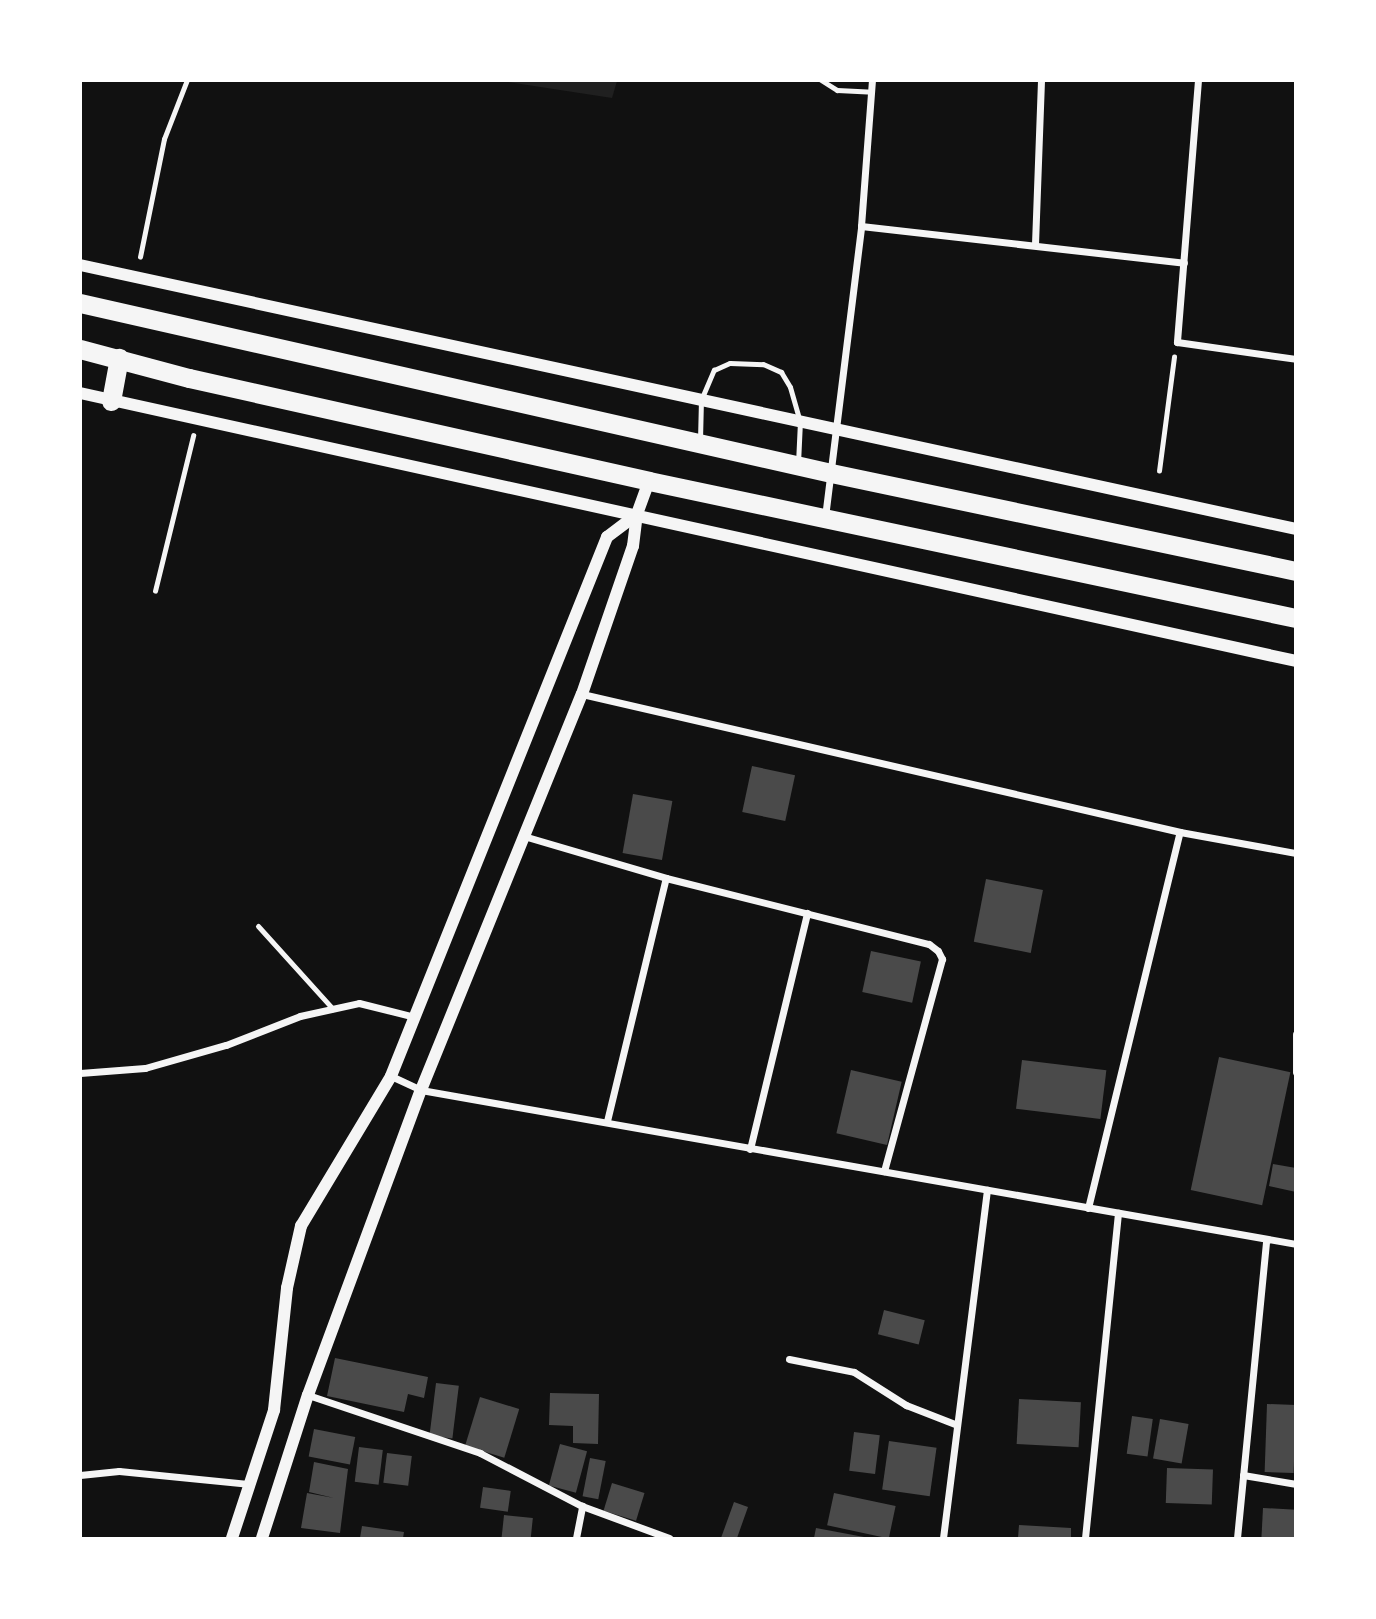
<!DOCTYPE html>
<style>
body{margin:0}
#map{position:relative;width:1376px;height:1619px;overflow:hidden;background:#111;font-family:"Fira Sans",sans-serif}
div>[style]{position:absolute}
[style*='--x']{left:calc(var(--x)*1px);top:calc(var(--y)*1px);width:calc(var(--w)*1px);rotate:calc(var(--a)*1deg)}
.green>*{inset:0;background:#202020}
.building>*{inset:0;background:#4a4a4a;transform-origin:0 0}
.path>*{height:4.5px;margin:-2.25px;padding:0 2.25px;transform-origin:2.25px;border-radius:2.25px;background:#f5f5f5}
.service>*{height:5px;margin:-2.5px;padding:0 2.5px;transform-origin:2.5px;border-radius:2.5px;background:#f5f5f5}
.minor>*{height:7px;margin:-3.5px;padding:0 3.5px;transform-origin:3.5px;border-radius:3.5px;background:#f5f5f5}
.tertiary>*{height:12px;margin:-6px;padding:0 6px;transform-origin:6px;border-radius:6px;background:#f5f5f5}
.trunk>*{height:19px;margin:-9.5px;padding:0 9.5px;transform-origin:9.5px;border-radius:9.5px;background:#f5f5f5}
span{translate:-50% -50%;white-space:nowrap;text-align:center;line-height:1.15;-webkit-text-stroke:5px #fff;paint-order:stroke}
.frame{position:absolute;inset:0;border:82px solid #fff;pointer-events:none}
</style>
<div id="map">
<div class="green">
<i style="clip-path:polygon(502px 81px,617px 81px,612px 98px)"></i>
</div>
<div class="building">
<i style="left:752px;top:766px;width:44px;height:47px;rotate:12deg"></i>
<i style="left:633px;top:794px;width:40px;height:60px;rotate:10deg"></i>
<i style="left:986px;top:879px;width:58px;height:64px;rotate:11deg"></i>
<i style="left:871px;top:951px;width:51px;height:42px;rotate:12deg"></i>
<i style="left:1219px;top:1057px;width:73px;height:136px;rotate:12deg"></i>
<i style="left:1022px;top:1060px;width:85px;height:49px;rotate:7deg"></i>
<i style="left:851px;top:1070px;width:52px;height:65px;rotate:13deg"></i>
<i style="clip-path:polygon(1273px 1164px,1296px 1168px,1296px 1192px,1269px 1186px)"></i>
<i style="left:884px;top:1310px;width:42px;height:25px;rotate:14deg"></i>
<i style="clip-path:polygon(335px 1358px,428px 1377px,424px 1398px,408px 1394px,404px 1412px,327px 1396px)"></i>
<i style="left:436px;top:1383px;width:23px;height:53px;rotate:7deg"></i>
<i style="clip-path:polygon(550px 1393px,599px 1394px,598px 1444px,573px 1443px,573px 1426px,549px 1425px)"></i>
<i style="left:480px;top:1397px;width:41px;height:51px;rotate:17deg"></i>
<i style="left:1019px;top:1399px;width:62px;height:45px;rotate:3deg"></i>
<i style="left:1267px;top:1404px;width:29px;height:68px;rotate:2deg"></i>
<i style="left:1132px;top:1416px;width:21px;height:38px;rotate:8deg"></i>
<i style="left:1160px;top:1419px;width:29px;height:40px;rotate:10deg"></i>
<i style="left:314px;top:1429px;width:42px;height:28px;rotate:11deg"></i>
<i style="left:854px;top:1432px;width:26px;height:39px;rotate:7deg"></i>
<i style="left:889px;top:1441px;width:48px;height:49px;rotate:8deg"></i>
<i style="left:560px;top:1444px;width:28px;height:43px;rotate:15deg"></i>
<i style="left:359px;top:1447px;width:24px;height:35px;rotate:7deg"></i>
<i style="left:387px;top:1453px;width:25px;height:30px;rotate:7deg"></i>
<i style="left:590px;top:1458px;width:16px;height:39px;rotate:11deg"></i>
<i style="clip-path:polygon(314px 1462px,348px 1469px,340px 1533px,301px 1528px,307px 1493px,334px 1498px,309px 1492px)"></i>
<i style="left:1167px;top:1468px;width:46px;height:35px;rotate:2deg"></i>
<i style="left:612px;top:1483px;width:34px;height:29px;rotate:17deg"></i>
<i style="left:483px;top:1487px;width:28px;height:21px;rotate:8deg"></i>
<i style="left:834px;top:1493px;width:63px;height:33px;rotate:12deg"></i>
<i style="clip-path:polygon(734px 1502px,748px 1507px,737px 1538px,721px 1538px)"></i>
<i style="left:1263px;top:1508px;width:33px;height:30px;rotate:3deg"></i>
<i style="left:504px;top:1515px;width:29px;height:23px;rotate:6deg"></i>
<i style="clip-path:polygon(1019px 1525px,1071px 1528px,1071px 1538px,1018px 1538px)"></i>
<i style="clip-path:polygon(362px 1526px,404px 1532px,403px 1538px,360px 1538px)"></i>
<i style="clip-path:polygon(816px 1528px,864px 1537px,864px 1538px,814px 1538px)"></i>
</div>
<div class="path">
<i style="--x:140;--y:257;--w:120;--a:-78.5"></i>
<i style="--x:164;--y:139;--w:63;--a:-68.7"></i>
<i style="--x:1159;--y:471;--w:115;--a:-82.5"></i>
<i style="--x:155;--y:591;--w:160;--a:-76.2"></i>
</div>
<div class="service">
<i style="--x:821;--y:80;--w:19;--a:32"></i>
<i style="--x:837;--y:90;--w:35;--a:3"></i>
<i style="--x:700;--y:440;--w:40;--a:-88.6"></i>
<i style="--x:701;--y:400;--w:33;--a:-67"></i>
<i style="--x:714;--y:370;--w:17;--a:-24"></i>
<i style="--x:730;--y:363;--w:33;--a:2"></i>
<i style="--x:763;--y:364;--w:20;--a:24"></i>
<i style="--x:781;--y:372;--w:17;--a:59"></i>
<i style="--x:790;--y:387;--w:35;--a:74"></i>
<i style="--x:800;--y:421;--w:42;--a:92.7"></i>
<i style="--x:258;--y:926;--w:112;--a:47.9"></i>
</div>
<div class="minor">
<i style="--x:1198;--y:80;--w:263;--a:94.6"></i>
<i style="--x:1177;--y:342;--w:120;--a:8.1"></i>
<i style="--x:861;--y:226;--w:325;--a:6.5"></i>
<i style="--x:1035;--y:244;--w:164;--a:-87.9"></i>
<i style="--x:825;--y:517;--w:293;--a:-82.9"></i>
<i style="--x:861;--y:226;--w:146;--a:-85.7"></i>
<i style="--x:582;--y:694;--w:614;--a:12.99"></i>
<i style="--x:1180;--y:832;--w:118;--a:10.3"></i>
<i style="--x:527;--y:837;--w:145;--a:16.4"></i>
<i style="--x:666;--y:878;--w:271;--a:14.1"></i>
<i style="--x:929;--y:944;--w:11;--a:38"></i>
<i style="--x:938;--y:951;--w:9;--a:63"></i>
<i style="--x:942;--y:959;--w:220;--a:105.3"></i>
<i style="--x:1296;--y:1034;--w:38;--a:90"></i>
<i style="--x:80;--y:1073;--w:65;--a:-4.4"></i>
<i style="--x:145;--y:1068;--w:84;--a:-15.9"></i>
<i style="--x:226;--y:1045;--w:79;--a:-21.4"></i>
<i style="--x:300;--y:1016;--w:60;--a:-12.4"></i>
<i style="--x:359;--y:1003;--w:58;--a:14"></i>
<i style="--x:391;--y:1076;--w:33;--a:25"></i>
<i style="--x:421;--y:1090;--w:888;--a:9.98"></i>
<i style="--x:607;--y:1121;--w:250;--a:-76.4"></i>
<i style="--x:750;--y:1149;--w:243;--a:-76.4"></i>
<i style="--x:1088;--y:1208;--w:387;--a:-76.3"></i>
<i style="--x:789;--y:1359;--w:66;--a:11.3"></i>
<i style="--x:854;--y:1372;--w:62;--a:32.4"></i>
<i style="--x:906;--y:1405;--w:53;--a:21.2"></i>
<i style="--x:308;--y:1395;--w:182;--a:18.6"></i>
<i style="--x:480;--y:1453;--w:115;--a:27.5"></i>
<i style="--x:582;--y:1506;--w:93;--a:20.2"></i>
<i style="--x:80;--y:1475;--w:39;--a:-6"></i>
<i style="--x:119;--y:1471;--w:132;--a:5.7"></i>
<i style="--x:1243;--y:1475;--w:54;--a:9.6"></i>
<i style="--x:576;--y:1538;--w:33;--a:-79"></i>
<i style="--x:943;--y:1538;--w:351;--a:-82.8"></i>
<i style="--x:1085;--y:1538;--w:327;--a:-84.2"></i>
<i style="--x:1237;--y:1538;--w:299;--a:-84.4"></i>
</div>
<div class="tertiary">
<i style="--x:80;--y:265;--w:1244;--a:12.25"></i>
<i style="--x:80;--y:393;--w:1245;--a:12.43"></i>
<i style="--x:232;--y:1538;--w:135;--a:-71.8"></i>
<i style="--x:274;--y:1410;--w:123;--a:-83.9"></i>
<i style="--x:287;--y:1288;--w:64;--a:-77.3"></i>
<i style="--x:301;--y:1226;--w:175;--a:-59"></i>
<i style="--x:391;--y:1076;--w:581;--a:-68.16"></i>
<i style="--x:607;--y:537;--w:38;--a:-37"></i>
<i style="--x:262;--y:1538;--w:150;--a:-72.2"></i>
<i style="--x:308;--y:1395;--w:325;--a:-69.7"></i>
<i style="--x:421;--y:1090;--w:427;--a:-67.9"></i>
<i style="--x:582;--y:694;--w:157;--a:-71"></i>
<i style="--x:633;--y:546;--w:32;--a:-83"></i>
<i style="--x:637;--y:514;--w:35;--a:-70"></i>
</div>
<div class="trunk">
<i style="--x:80;--y:303;--w:770;--a:12.75"></i>
<i style="--x:831;--y:473;--w:475;--a:11.9"></i>
<i style="--x:80;--y:349;--w:113;--a:14.9"></i>
<i style="--x:189;--y:378;--w:471;--a:12.6"></i>
<i style="--x:649;--y:481;--w:661;--a:11.96"></i>
<i style="--x:111;--y:401;--w:44;--a:-79.5"></i>
</div>
<div class="frame"></div>
</div>
